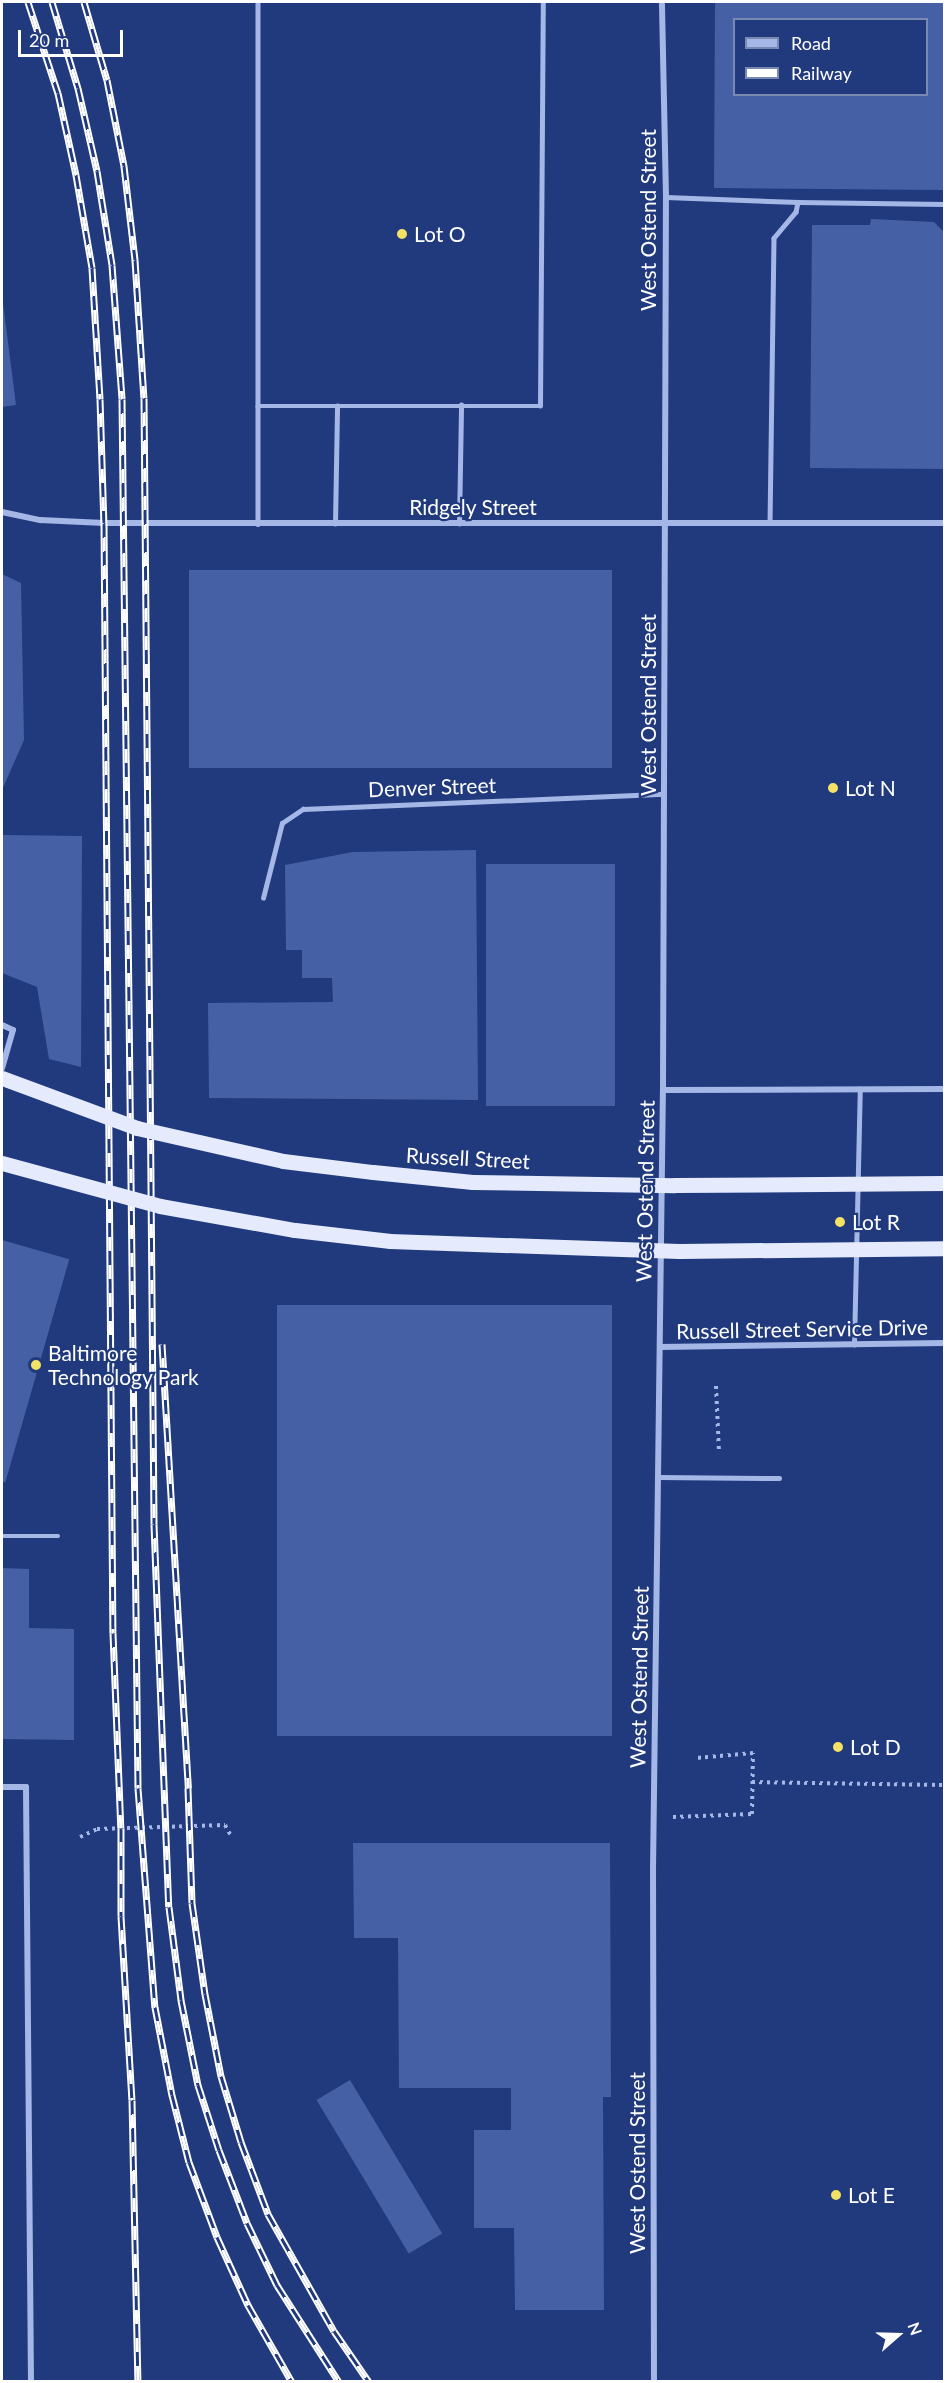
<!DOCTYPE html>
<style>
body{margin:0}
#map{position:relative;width:946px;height:2383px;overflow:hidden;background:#213a7d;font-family:Lato,sans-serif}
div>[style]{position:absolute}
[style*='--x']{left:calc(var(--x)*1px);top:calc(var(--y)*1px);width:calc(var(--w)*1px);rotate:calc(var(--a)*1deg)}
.building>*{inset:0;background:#4560a4;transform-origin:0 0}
.path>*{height:4px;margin-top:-2px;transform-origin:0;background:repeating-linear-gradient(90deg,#a4b7e6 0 3px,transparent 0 7.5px)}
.lane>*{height:4.5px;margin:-2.25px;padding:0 2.25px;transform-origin:2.25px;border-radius:2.25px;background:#a4b7e6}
.street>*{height:6px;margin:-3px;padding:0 3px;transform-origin:3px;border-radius:3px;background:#a4b7e6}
.rail>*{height:7px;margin-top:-3.5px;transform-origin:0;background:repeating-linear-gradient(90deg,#213a7d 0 14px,#fff 0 28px);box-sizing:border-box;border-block:2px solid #fff}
.primary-bridge>*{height:15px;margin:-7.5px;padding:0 7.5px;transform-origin:7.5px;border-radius:7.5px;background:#e5ebfd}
.dots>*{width:16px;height:16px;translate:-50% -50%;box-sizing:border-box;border:3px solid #213a7d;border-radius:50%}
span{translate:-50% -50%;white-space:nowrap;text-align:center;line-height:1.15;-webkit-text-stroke:4.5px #213a7d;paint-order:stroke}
.street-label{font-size:21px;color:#fff}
.poi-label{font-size:21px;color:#fff}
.left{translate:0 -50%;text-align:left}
.frame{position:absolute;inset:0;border:3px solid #fff;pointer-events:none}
.legend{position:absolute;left:733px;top:18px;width:195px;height:78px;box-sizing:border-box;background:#213a7d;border:2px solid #7a89b1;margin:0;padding:8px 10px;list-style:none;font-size:18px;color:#fff}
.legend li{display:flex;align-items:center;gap:12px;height:30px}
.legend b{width:30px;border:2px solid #7a89b1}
.north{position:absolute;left:868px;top:2305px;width:60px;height:60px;-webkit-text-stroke:4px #213a7d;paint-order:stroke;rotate:70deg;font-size:16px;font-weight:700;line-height:24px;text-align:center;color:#fff}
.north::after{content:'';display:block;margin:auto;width:21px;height:27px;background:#fff;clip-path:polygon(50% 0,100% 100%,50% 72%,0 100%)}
.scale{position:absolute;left:18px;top:30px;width:105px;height:27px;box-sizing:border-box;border:3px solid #fff;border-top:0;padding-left:8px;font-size:18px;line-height:21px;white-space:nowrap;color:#fff;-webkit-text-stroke:4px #213a7d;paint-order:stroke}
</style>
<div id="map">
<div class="building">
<i style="clip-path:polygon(evenodd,715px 2px,944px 2px,944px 190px,714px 188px,715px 2px,734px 20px,926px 20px,926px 94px,734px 94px,734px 20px)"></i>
<i style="clip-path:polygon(871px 219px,934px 222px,944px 232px,944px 469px,810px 468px,812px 225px,870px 225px)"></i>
<i style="clip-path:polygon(2px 295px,16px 405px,2px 407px)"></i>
<i style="left:189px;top:570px;width:423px;height:198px"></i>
<i style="clip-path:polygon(2px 574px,21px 583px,24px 740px,2px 790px)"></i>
<i style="clip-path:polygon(2px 835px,82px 836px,81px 1067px,49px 1059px,37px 987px,2px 973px)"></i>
<i style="clip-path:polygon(476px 850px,478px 1100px,209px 1098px,208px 1003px,333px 1002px,332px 978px,302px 978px,302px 950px,286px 950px,285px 865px,353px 852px)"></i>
<i style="left:486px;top:864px;width:129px;height:242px"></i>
<i style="left:2px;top:1240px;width:70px;height:232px;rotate:16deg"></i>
<i style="left:277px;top:1305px;width:335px;height:431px"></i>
<i style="clip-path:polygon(2px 1568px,29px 1569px,29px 1628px,74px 1629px,74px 1740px,2px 1739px)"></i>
<i style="clip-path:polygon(353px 1843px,610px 1843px,611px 2097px,603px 2097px,604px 2310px,515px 2310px,514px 2228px,474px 2228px,474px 2130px,511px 2130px,511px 2088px,399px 2088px,398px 1938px,354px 1938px)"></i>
<i style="left:350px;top:2080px;width:179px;height:39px;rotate:59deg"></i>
</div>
<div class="path">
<i style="--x:716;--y:1386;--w:65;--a:87.4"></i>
<i style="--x:752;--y:1782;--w:192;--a:0.9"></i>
<i style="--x:673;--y:1817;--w:79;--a:-2.2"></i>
<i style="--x:752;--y:1814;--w:61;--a:-89.1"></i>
<i style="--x:753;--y:1753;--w:57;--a:175"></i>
<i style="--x:80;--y:1837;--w:19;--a:-25"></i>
<i style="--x:97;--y:1829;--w:128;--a:-1.8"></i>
<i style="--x:225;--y:1825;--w:13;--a:61"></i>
</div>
<div class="lane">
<i style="--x:258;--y:2;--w:404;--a:90"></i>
<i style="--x:258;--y:406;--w:282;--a:0"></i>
<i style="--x:540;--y:406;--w:404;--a:-89.6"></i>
<i style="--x:666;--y:197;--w:132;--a:2.2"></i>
<i style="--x:798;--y:202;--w:10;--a:101"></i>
<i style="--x:796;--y:212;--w:34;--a:130"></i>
<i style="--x:774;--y:238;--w:285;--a:90.8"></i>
<i style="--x:798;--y:202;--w:146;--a:0.8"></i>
<i style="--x:258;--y:406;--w:118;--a:90"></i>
<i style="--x:335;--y:524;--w:118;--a:-89"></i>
<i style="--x:459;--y:524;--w:119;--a:-89"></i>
<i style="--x:263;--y:898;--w:77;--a:-75.8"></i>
<i style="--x:282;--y:823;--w:25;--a:-34"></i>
<i style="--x:303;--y:809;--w:361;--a:-2.4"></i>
<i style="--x:854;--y:1345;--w:256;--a:-88.7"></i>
<i style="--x:658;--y:1477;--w:121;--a:0.5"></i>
<i style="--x:2;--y:1536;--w:56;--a:0"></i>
</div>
<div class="street">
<i style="--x:2;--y:512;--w:39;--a:12"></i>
<i style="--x:40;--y:520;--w:64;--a:2.7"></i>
<i style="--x:104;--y:523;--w:840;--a:0"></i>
<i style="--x:2;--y:1025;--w:12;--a:24"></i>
<i style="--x:13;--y:1030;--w:40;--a:106"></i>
<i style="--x:663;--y:1090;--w:281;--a:-0.2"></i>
<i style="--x:660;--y:1347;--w:284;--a:-0.8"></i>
<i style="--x:2;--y:1787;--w:24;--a:0"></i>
<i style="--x:26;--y:1787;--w:595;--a:89.52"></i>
<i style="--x:654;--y:2382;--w:512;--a:-90.11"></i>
<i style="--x:653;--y:1870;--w:780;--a:-89.27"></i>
<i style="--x:663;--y:1090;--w:893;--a:-89.81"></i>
<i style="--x:666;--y:197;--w:195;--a:-91.2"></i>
</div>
<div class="rail">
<i style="--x:28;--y:2;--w:96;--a:71.8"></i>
<i style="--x:58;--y:93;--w:84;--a:77.6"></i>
<i style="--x:76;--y:175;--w:94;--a:80.2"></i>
<i style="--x:92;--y:268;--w:131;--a:86.5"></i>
<i style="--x:100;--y:399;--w:124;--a:88.2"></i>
<i style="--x:104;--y:523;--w:1110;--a:89.54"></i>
<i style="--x:113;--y:1633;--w:195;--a:87.7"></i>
<i style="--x:121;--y:1828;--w:88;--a:90"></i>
<i style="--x:121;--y:1916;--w:184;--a:86.6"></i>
<i style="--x:132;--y:2100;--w:282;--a:88.8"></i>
<i style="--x:52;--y:2;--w:90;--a:73.2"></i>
<i style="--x:78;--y:88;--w:85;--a:77.1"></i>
<i style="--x:97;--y:171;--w:95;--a:80.9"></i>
<i style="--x:112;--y:265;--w:134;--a:85.7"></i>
<i style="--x:122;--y:399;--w:1389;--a:89.34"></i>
<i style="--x:138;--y:1788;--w:220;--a:85.6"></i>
<i style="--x:155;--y:2007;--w:90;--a:79.1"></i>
<i style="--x:172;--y:2095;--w:69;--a:75.8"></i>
<i style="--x:189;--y:2162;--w:80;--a:69.5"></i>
<i style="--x:217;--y:2237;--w:75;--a:65.5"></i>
<i style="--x:248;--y:2305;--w:89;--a:60.3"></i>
<i style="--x:84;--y:2;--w:81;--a:73.6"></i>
<i style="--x:107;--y:80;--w:88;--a:78.8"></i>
<i style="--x:124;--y:166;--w:95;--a:83.3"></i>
<i style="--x:135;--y:260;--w:138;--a:86.3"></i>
<i style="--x:144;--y:398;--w:1126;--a:89.49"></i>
<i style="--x:154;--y:1524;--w:383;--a:87.8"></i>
<i style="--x:169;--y:1907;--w:94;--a:82.6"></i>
<i style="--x:181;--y:2000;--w:87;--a:78.7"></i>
<i style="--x:198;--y:2085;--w:68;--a:72.1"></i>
<i style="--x:219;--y:2150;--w:78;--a:69"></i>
<i style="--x:247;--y:2223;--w:69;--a:64.2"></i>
<i style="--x:277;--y:2285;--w:115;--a:57.4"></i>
<i style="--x:162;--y:1344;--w:445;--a:86.6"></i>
<i style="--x:188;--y:1788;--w:115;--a:88"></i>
<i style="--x:192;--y:1903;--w:92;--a:81.9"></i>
<i style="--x:205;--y:1994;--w:84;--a:79"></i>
<i style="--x:221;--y:2076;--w:69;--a:73.1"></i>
<i style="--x:241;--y:2142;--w:77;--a:69.4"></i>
<i style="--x:268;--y:2214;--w:134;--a:60.6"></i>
<i style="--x:334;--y:2331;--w:62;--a:55.5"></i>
</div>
<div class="primary-bridge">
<i style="--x:2;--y:1078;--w:144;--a:20.3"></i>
<i style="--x:137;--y:1128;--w:150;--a:12.7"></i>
<i style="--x:283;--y:1161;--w:91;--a:7"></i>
<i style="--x:373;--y:1172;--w:100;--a:5.7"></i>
<i style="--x:473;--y:1182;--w:202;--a:0.9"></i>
<i style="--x:675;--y:1185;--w:269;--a:-0.4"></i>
<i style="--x:2;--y:1163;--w:164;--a:15.2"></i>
<i style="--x:160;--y:1206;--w:137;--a:10.1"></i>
<i style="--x:295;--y:1230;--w:96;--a:6.6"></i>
<i style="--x:390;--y:1241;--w:289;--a:2"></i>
<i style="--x:679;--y:1251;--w:265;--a:-0.6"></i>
</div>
<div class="dots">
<i style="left:402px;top:234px;background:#f3e265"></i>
<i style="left:833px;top:788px;background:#f3e265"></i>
<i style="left:840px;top:1222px;background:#f3e265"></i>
<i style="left:36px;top:1365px;background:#f3e265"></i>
<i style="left:838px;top:1747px;background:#f3e265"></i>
<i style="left:836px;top:2195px;background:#f3e265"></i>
</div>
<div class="street-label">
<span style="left:648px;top:220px;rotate:-90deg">West Ostend Street</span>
<span style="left:473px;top:507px">Ridgely Street</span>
<span style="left:648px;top:705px;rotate:-90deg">West Ostend Street</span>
<span style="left:432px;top:787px;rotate:-2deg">Denver Street</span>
<span style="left:468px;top:1158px;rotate:3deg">Russell Street</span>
<span style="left:645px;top:1191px;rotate:-89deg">West Ostend Street</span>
<span style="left:802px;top:1329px;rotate:-1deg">Russell Street Service Drive</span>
<span style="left:639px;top:1677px;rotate:-89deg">West Ostend Street</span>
<span style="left:637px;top:2163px;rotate:-90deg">West Ostend Street</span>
</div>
<div class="poi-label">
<span class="left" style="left:414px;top:234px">Lot O</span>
<span class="left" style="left:845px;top:788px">Lot N</span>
<span class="left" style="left:852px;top:1222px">Lot R</span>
<span class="left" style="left:48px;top:1365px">Baltimore<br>Technology Park</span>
<span class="left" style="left:850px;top:1747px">Lot D</span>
<span class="left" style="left:848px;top:2195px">Lot E</span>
</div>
<div class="frame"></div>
<ul class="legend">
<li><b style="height:8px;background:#a4b7e6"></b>Road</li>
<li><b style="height:8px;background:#fff"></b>Railway</li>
</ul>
<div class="north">N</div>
<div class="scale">20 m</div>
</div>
